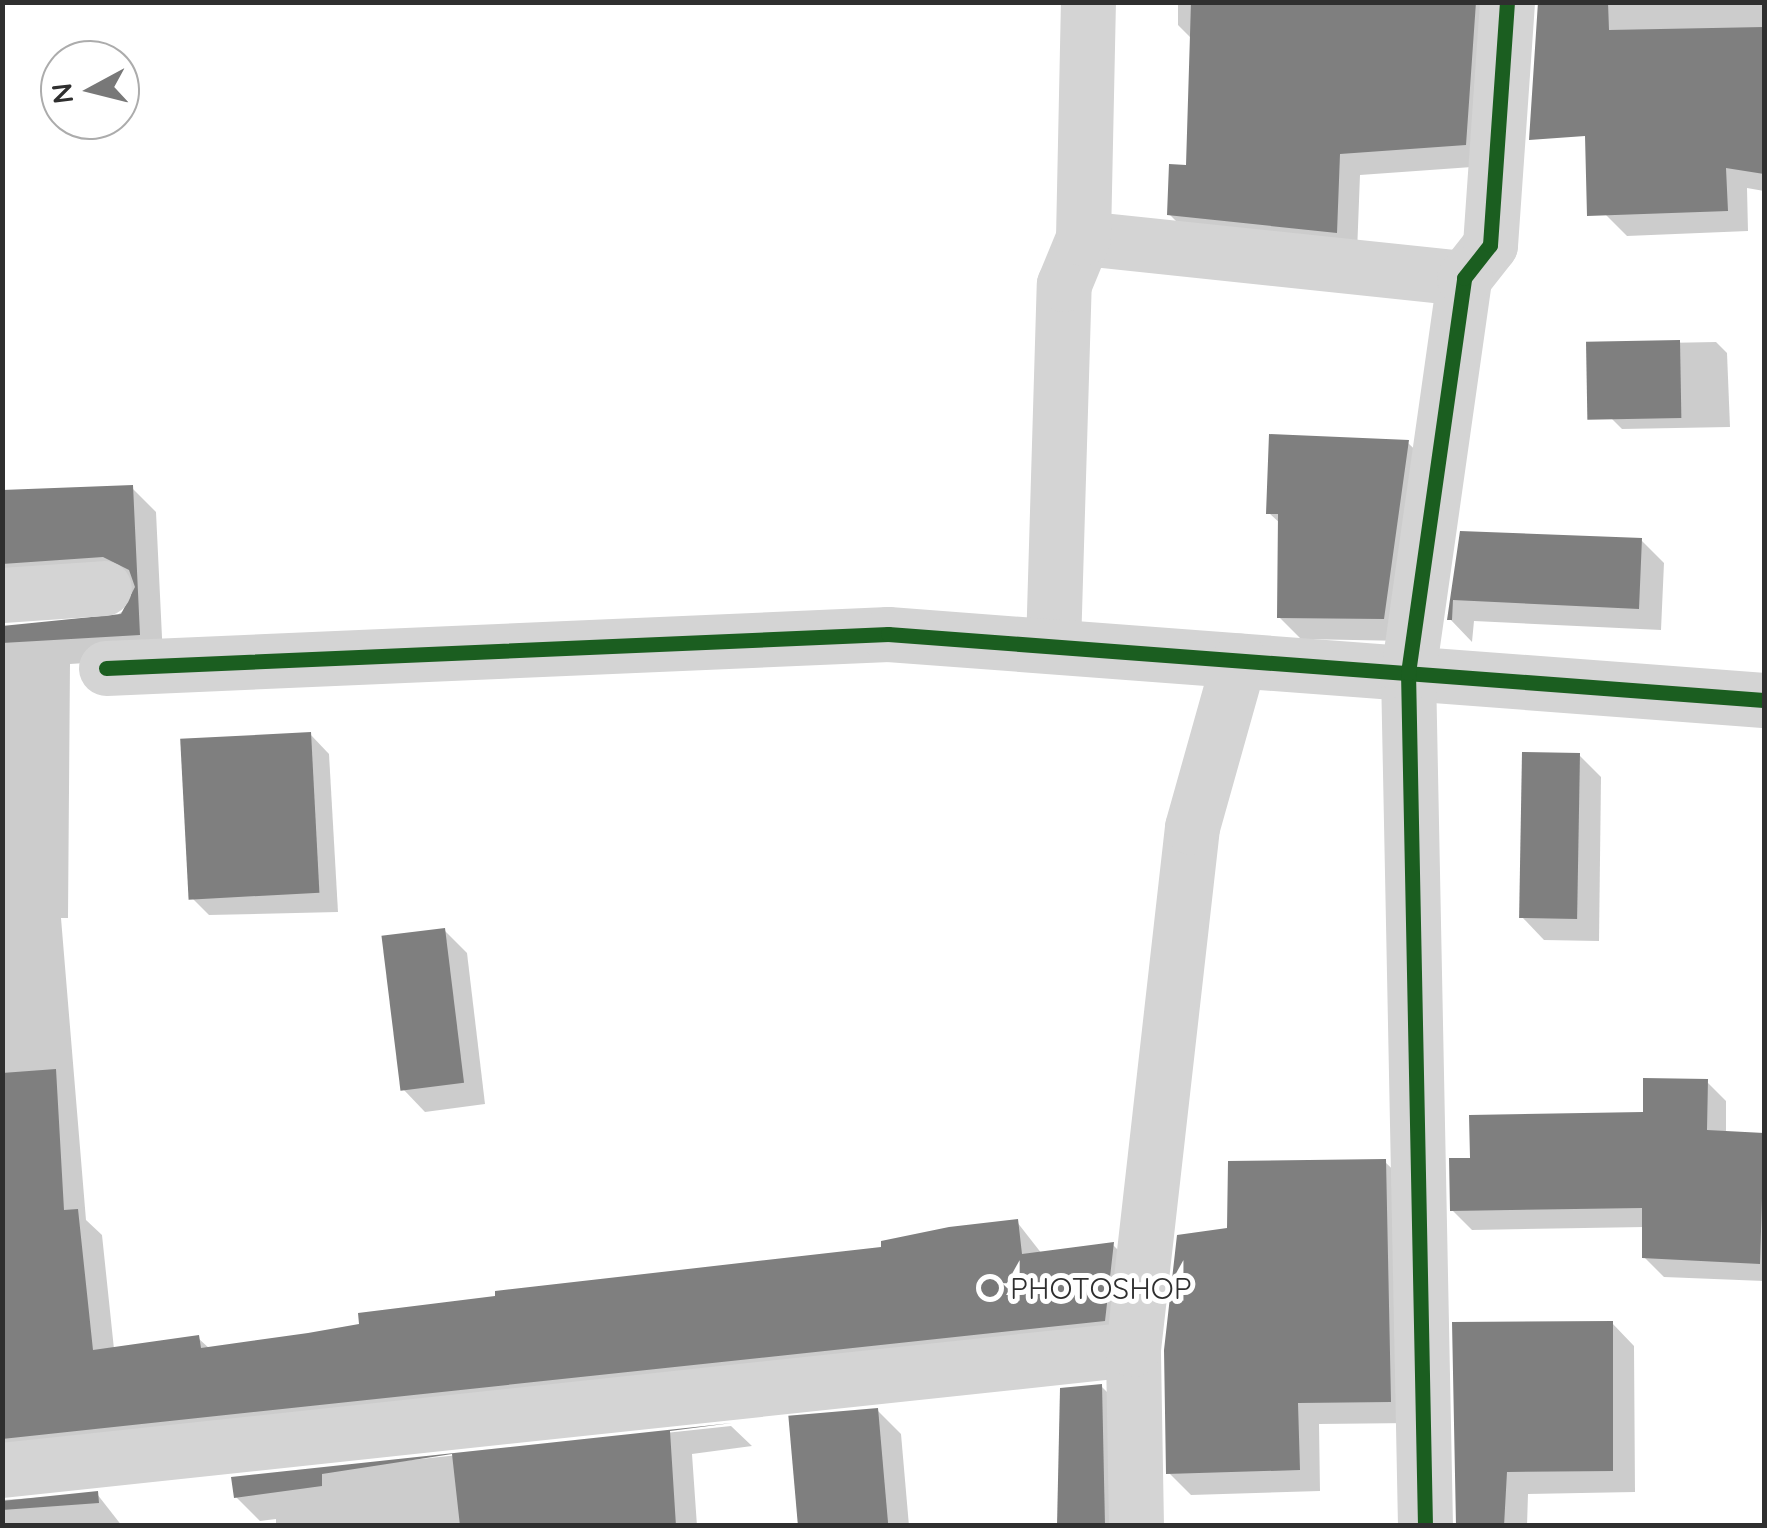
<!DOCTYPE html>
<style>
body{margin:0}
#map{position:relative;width:1767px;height:1528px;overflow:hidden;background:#fff;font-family:Quicksand,sans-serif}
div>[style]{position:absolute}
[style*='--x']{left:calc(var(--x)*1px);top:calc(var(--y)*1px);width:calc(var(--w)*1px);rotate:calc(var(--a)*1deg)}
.shadow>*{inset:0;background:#0003}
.building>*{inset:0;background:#7f7f7f;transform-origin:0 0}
.minor>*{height:55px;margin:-27.5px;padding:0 27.5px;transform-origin:27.5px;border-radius:27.5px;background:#d4d4d4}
.cycleway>*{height:15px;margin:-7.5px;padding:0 7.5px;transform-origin:7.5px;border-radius:7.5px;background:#1b5e20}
.dots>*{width:28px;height:28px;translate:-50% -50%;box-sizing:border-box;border:5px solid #fff;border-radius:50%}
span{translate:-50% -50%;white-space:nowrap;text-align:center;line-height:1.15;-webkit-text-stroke:10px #fff;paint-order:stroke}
.poi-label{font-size:30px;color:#2f2f2f}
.left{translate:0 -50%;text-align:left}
.frame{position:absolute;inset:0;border:5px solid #2f2f2f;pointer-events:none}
.north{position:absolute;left:40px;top:40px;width:100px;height:100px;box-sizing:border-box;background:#fff;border:2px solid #acacac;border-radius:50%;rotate:263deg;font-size:28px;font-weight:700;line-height:40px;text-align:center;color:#2f2f2f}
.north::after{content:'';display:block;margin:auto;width:35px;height:45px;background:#787878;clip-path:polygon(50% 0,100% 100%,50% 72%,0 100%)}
</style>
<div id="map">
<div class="shadow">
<i style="clip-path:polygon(1178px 2px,1503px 2px,1486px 166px,1360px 175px,1357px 253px,1191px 236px,1169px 214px,1188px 168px,1192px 39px,1178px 25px)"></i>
<i style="clip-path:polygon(1601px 2px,1764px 2px,1764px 191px,1747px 188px,1748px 231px,1627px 236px,1606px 215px)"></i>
<i style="clip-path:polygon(1716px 342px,1727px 353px,1730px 427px,1622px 429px,1611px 418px,1609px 344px)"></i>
<i style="clip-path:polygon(1408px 443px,1431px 465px,1406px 641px,1301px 639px,1279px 617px,1281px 524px,1269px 513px)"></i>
<i style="clip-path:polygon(132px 488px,156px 512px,163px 658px,70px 664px,68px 918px,61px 918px,86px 1220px,102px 1235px,114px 1349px,198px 1338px,210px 1349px,884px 1249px,1017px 1222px,1042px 1254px,1113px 1245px,1137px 1269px,1128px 1344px,2px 1481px,2px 628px,108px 621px,134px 604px,128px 580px,2px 601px,2px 493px)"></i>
<i style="clip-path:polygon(1462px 533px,1641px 540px,1664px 563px,1661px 630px,1474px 621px,1472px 642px,1450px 619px)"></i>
<i style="clip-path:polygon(310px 734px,329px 754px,338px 912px,209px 915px,189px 895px)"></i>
<i style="clip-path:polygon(1579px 755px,1601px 777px,1599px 941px,1544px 940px,1522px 917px)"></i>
<i style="clip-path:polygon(444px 930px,467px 953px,485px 1104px,425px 1112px,403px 1089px)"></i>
<i style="clip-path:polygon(1707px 1082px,1726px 1101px,1726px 1134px,1764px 1136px,1764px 1281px,1664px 1277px,1644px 1257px,1645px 1227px,1472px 1230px,1452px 1210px,1473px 1161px,1646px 1114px)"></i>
<i style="clip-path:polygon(1385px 1162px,1407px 1183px,1412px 1423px,1319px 1424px,1320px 1491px,1191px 1495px,1169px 1473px,1229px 1231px)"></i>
<i style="clip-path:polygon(1612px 1323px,1634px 1346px,1635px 1492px,1528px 1494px,1527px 1526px,1459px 1526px)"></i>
<i style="clip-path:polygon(1101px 1386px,1124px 1409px,1126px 1526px,1059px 1526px)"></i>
<i style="clip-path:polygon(877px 1410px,901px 1434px,909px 1526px,801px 1526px)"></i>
<i style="clip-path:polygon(731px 1426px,752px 1446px,692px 1454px,697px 1526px,276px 1526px,276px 1519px,260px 1521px,236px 1497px,234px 1479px)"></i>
<i style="clip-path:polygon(97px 1494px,122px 1526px,2px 1526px,2px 1500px)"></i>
</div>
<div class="building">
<i style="clip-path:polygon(1191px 2px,1476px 2px,1466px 145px,1340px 154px,1337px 233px,1167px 215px,1169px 164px,1186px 165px)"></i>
<i style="clip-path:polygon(1538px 2px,1608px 2px,1609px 30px,1764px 27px,1764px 174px,1726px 168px,1728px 211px,1587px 216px,1585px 136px,1529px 140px)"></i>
<i style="left:1680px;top:340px;width:78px;height:94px;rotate:89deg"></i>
<i style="clip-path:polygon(1269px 434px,1409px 440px,1384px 619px,1277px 618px,1278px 514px,1266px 514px)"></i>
<i style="clip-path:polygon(133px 485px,140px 635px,2px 643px,2px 626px,121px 614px,135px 587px,129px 570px,103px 557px,2px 564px,2px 490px)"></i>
<i style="clip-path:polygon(1460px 531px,1642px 538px,1639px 609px,1453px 600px,1452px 620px,1447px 620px)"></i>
<i style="left:311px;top:732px;width:161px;height:131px;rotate:87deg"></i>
<i style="left:1522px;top:752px;width:58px;height:166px;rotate:1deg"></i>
<i style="left:445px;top:928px;width:156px;height:64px;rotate:83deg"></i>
<i style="clip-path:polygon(56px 1069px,64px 1210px,78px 1209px,93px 1350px,199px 1335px,201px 1348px,308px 1333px,359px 1324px,358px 1313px,495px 1296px,495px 1291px,881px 1247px,881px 1241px,949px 1227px,1018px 1219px,1022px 1254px,1114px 1242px,1105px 1321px,2px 1439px,2px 1073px)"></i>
<i style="clip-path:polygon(1643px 1078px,1708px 1079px,1707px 1130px,1764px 1133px,1760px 1264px,1642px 1258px,1642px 1208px,1450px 1211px,1449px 1158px,1470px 1158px,1469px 1115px,1643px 1112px)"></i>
<i style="clip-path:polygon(1386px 1159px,1391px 1402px,1298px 1403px,1300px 1470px,1166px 1474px,1164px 1350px,1177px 1235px,1227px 1228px,1228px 1161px)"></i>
<i style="clip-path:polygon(1613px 1321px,1613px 1471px,1507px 1472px,1504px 1526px,1456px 1526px,1452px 1322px)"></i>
<i style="clip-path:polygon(1102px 1384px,1105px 1526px,1057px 1526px,1060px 1388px)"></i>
<i style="left:878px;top:1408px;width:119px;height:90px;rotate:85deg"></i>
<i style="clip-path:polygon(732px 1423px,670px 1431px,676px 1526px,460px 1526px,452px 1454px,322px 1474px,322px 1486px,234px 1498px,231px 1477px)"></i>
<i style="clip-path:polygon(98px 1491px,99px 1503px,2px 1510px,2px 1501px)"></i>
</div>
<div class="minor">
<i style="--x:1083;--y:238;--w:383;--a:6"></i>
<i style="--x:2;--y:595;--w:102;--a:-3.9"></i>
<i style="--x:1053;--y:646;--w:362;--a:-88.3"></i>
<i style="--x:1064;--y:284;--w:50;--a:-67.6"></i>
<i style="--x:1083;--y:238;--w:236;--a:-88.8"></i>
<i style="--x:106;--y:668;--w:783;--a:-2.49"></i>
<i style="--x:888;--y:634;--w:878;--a:4.31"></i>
<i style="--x:2;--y:1470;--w:1137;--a:-6.11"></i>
<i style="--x:1136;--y:1526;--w:177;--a:-91"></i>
<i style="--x:1133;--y:1349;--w:525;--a:-83.55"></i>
<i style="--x:1192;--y:827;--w:173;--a:-74.3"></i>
<i style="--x:1425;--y:1526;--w:853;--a:-91.14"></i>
<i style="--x:1408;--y:673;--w:399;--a:-81.9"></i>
<i style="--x:1464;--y:278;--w:42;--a:-51.8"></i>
<i style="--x:1490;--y:245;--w:244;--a:-86"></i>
</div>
<div class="cycleway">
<i style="--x:106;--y:668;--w:783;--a:-2.49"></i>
<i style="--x:888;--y:634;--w:878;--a:4.31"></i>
<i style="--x:1425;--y:1526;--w:853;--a:-91.14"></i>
<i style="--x:1408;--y:673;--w:399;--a:-81.9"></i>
<i style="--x:1464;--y:278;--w:42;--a:-51.8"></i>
<i style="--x:1490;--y:245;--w:244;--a:-86"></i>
</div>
<div class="dots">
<i style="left:990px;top:1288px;background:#787878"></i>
</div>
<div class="poi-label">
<span class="left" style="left:1010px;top:1288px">PHOTOSHOP</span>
</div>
<div class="frame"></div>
<div class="north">N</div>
</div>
